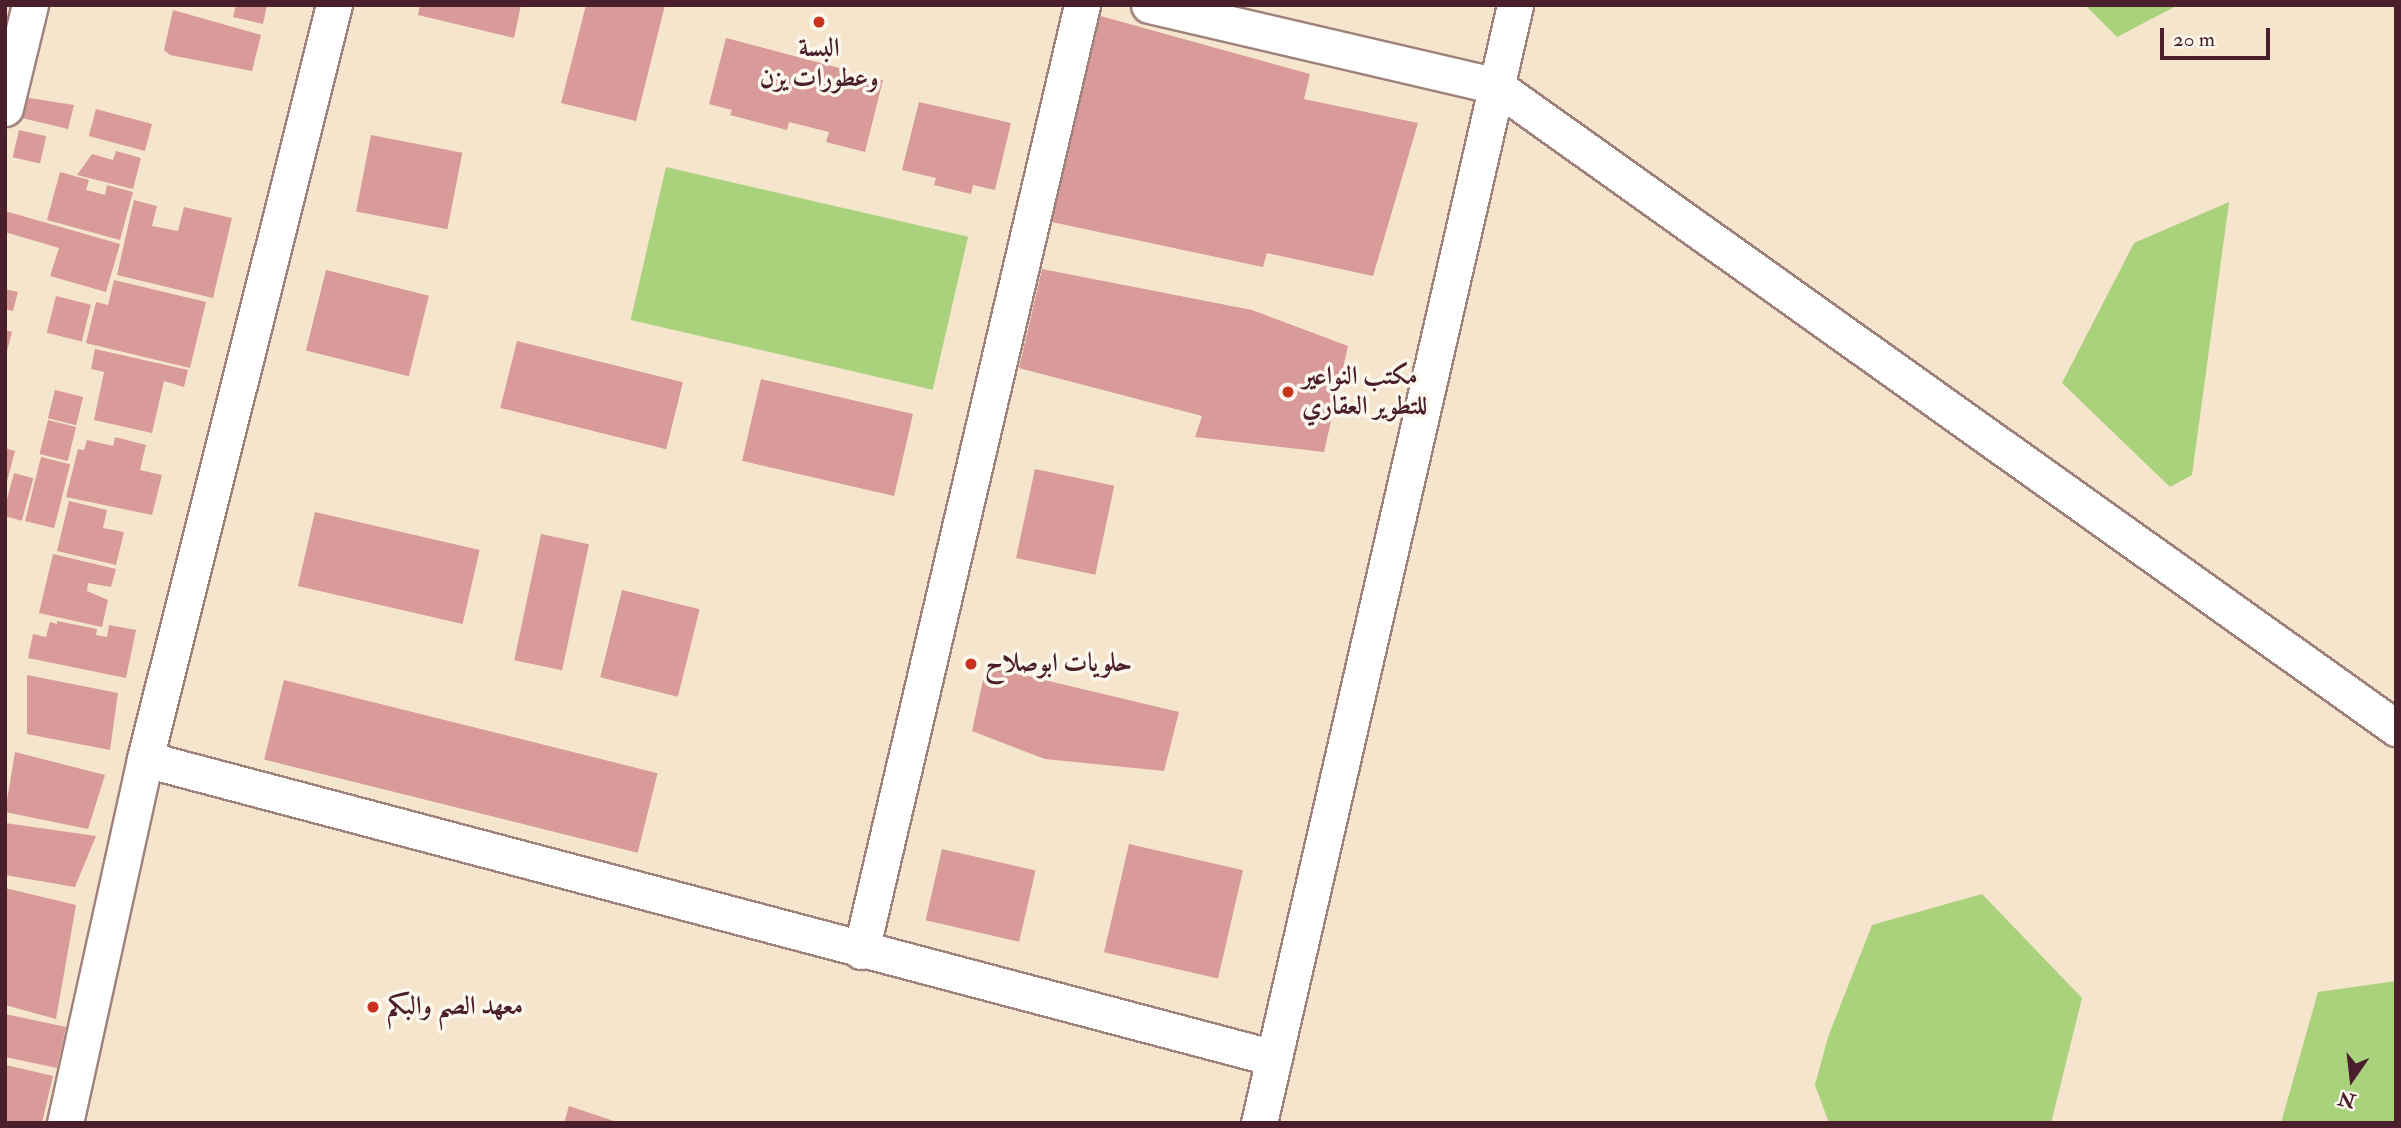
<!DOCTYPE html>
<meta charset="utf-8">
<style>
body{margin:0}
#map{position:relative;width:2401px;height:1128px;overflow:hidden;background:#f5e5cc;font-family:"IM FELL Double Pica",Amiri,serif}
div>[style]{position:absolute}
[style*='--x']{left:calc(var(--x)*1px);top:calc(var(--y)*1px);width:calc(var(--w)*1px);rotate:calc(var(--a)*1deg)}
.green>*{inset:0;background:#aad17c;transform-origin:0 0}
.building>*{inset:0;background:#d89b99;transform-origin:0 0}
.roads{filter:drop-shadow(2px 0 #a0827c) drop-shadow(-2px 0 #a0827c) drop-shadow(0 2px #a0827c) drop-shadow(0 -2px #a0827c)}
.minor>*{height:35px;margin:-17.5px;padding:0 17.5px;transform-origin:17.5px;border-radius:17.5px;background:#fff}
.dots>*{width:19px;height:19px;translate:-50% -50%;box-sizing:border-box;border:4px solid #fbf7ec;border-radius:50%}
span{translate:-50% -50%;white-space:nowrap;text-align:center;line-height:1.15;-webkit-text-stroke:7px #fbf7ec;paint-order:stroke}
.poi-label{font-size:26px;color:#4a1f2b;font-weight:700}
.left{translate:0 -50%;text-align:left}
.frame{position:absolute;inset:0;border:7px solid #4a1f2b;pointer-events:none}
.north{position:absolute;left:2317px;top:1044px;width:70px;height:70px;-webkit-text-stroke:5px #fbf7ec;paint-order:stroke;rotate:194deg;font-size:19px;font-weight:700;line-height:28px;text-align:center;color:#4a1f2b}
.north::after{content:'';display:block;margin:auto;width:24px;height:32px;background:#4a1f2b;clip-path:polygon(50% 0,100% 100%,50% 72%,0 100%)}
.scale{position:absolute;left:2160px;top:28px;width:110px;height:32px;box-sizing:border-box;border:4px solid #4a1f2b;border-top:0;padding-left:9px;font-size:21px;line-height:24px;white-space:nowrap;color:#4a1f2b;-webkit-text-stroke:5px #fbf7ec;paint-order:stroke}
</style>
<div id="map">
<div class="green">
<i style="clip-path:polygon(2085px 5px,2178px 5px,2117px 37px)"></i>
<i style="left:666px;top:167px;width:310px;height:157px;rotate:13deg"></i>
<i style="clip-path:polygon(2229px 202px,2192px 475px,2170px 487px,2062px 383px,2134px 243px)"></i>
<i style="clip-path:polygon(1982px 894px,2082px 998px,2051px 1123px,1829px 1123px,1815px 1085px,1828px 1037px,1872px 925px)"></i>
<i style="clip-path:polygon(2396px 981px,2396px 1123px,2281px 1123px,2318px 992px)"></i>
</div>
<div class="building">
<i style="clip-path:polygon(236px 5px,267px 5px,263px 24px,233px 17px)"></i>
<i style="clip-path:polygon(420px 5px,521px 5px,514px 38px,418px 15px)"></i>
<i style="clip-path:polygon(586px 5px,665px 5px,636px 121px,561px 103px)"></i>
<i style="clip-path:polygon(173px 10px,261px 35px,252px 71px,170px 55px,164px 50px)"></i>
<i style="clip-path:polygon(1097px 15px,1310px 74px,1304px 99px,1418px 123px,1373px 276px,1267px 253px,1263px 267px,1047px 221px)"></i>
<i style="clip-path:polygon(726px 38px,843px 69px,841px 73px,883px 80px,865px 152px,826px 142px,829px 132px,789px 122px,787px 130px,730px 115px,732px 110px,709px 104px)"></i>
<i style="clip-path:polygon(23px 97px,74px 105px,68px 129px,18px 117px)"></i>
<i style="clip-path:polygon(919px 102px,1011px 123px,995px 190px,973px 185px,971px 194px,934px 185px,936px 178px,902px 170px)"></i>
<i style="left:96px;top:109px;width:58px;height:28px;rotate:15deg"></i>
<i style="left:19px;top:130px;width:28px;height:28px;rotate:13deg"></i>
<i style="left:371px;top:135px;width:93px;height:78px;rotate:11deg"></i>
<i style="clip-path:polygon(116px 151px,141px 158px,133px 189px,77px 175px,92px 154px,113px 160px)"></i>
<i style="clip-path:polygon(60px 172px,89px 180px,86px 190px,105px 195px,107px 185px,133px 192px,120px 240px,47px 220px)"></i>
<i style="clip-path:polygon(134px 200px,157px 206px,152px 226px,178px 231px,184px 207px,232px 218px,213px 298px,117px 275px)"></i>
<i style="clip-path:polygon(5px 211px,120px 244px,106px 292px,50px 276px,59px 248px,5px 232px)"></i>
<i style="clip-path:polygon(1042px 269px,1252px 310px,1348px 346px,1324px 452px,1195px 437px,1202px 416px,1019px 368px)"></i>
<i style="left:326px;top:270px;width:106px;height:83px;rotate:14deg"></i>
<i style="clip-path:polygon(114px 280px,206px 302px,190px 368px,86px 343px,96px 302px,108px 305px)"></i>
<i style="clip-path:polygon(5px 289px,18px 292px,13px 311px,5px 309px)"></i>
<i style="left:56px;top:296px;width:36px;height:38px;rotate:14deg"></i>
<i style="clip-path:polygon(5px 330px,12px 332px,6px 355px,5px 355px)"></i>
<i style="left:517px;top:341px;width:171px;height:69px;rotate:14deg"></i>
<i style="clip-path:polygon(95px 349px,188px 370px,184px 387px,164px 381px,152px 433px,94px 420px,104px 372px,91px 369px)"></i>
<i style="left:761px;top:379px;width:156px;height:84px;rotate:13deg"></i>
<i style="left:55px;top:390px;width:29px;height:29px;rotate:14deg"></i>
<i style="left:48px;top:420px;width:29px;height:35px;rotate:14deg"></i>
<i style="clip-path:polygon(115px 437px,146px 445px,140px 470px,162px 475px,152px 515px,66px 497px,78px 449px,84px 450px,87px 440px,113px 446px)"></i>
<i style="clip-path:polygon(5px 448px,15px 451px,6px 485px,5px 485px)"></i>
<i style="left:41px;top:457px;width:30px;height:66px;rotate:14deg"></i>
<i style="left:1035px;top:469px;width:81px;height:91px;rotate:12deg"></i>
<i style="left:14px;top:473px;width:20px;height:44px;rotate:15deg"></i>
<i style="clip-path:polygon(69px 501px,107px 510px,103px 528px,124px 532px,116px 565px,57px 551px)"></i>
<i style="left:315px;top:512px;width:169px;height:76px;rotate:13deg"></i>
<i style="left:541px;top:534px;width:49px;height:129px;rotate:12deg"></i>
<i style="clip-path:polygon(53px 554px,116px 569px,111px 587px,88px 583px,87px 591px,108px 600px,102px 627px,39px 613px)"></i>
<i style="left:622px;top:590px;width:80px;height:90px;rotate:14deg"></i>
<i style="clip-path:polygon(57px 621px,97px 629px,96px 635px,107px 637px,109px 625px,136px 630px,126px 678px,28px 658px,33px 634px,46px 637px,50px 622px,57px 624px)"></i>
<i style="clip-path:polygon(986px 666px,1179px 712px,1164px 771px,1045px 759px,972px 731px)"></i>
<i style="clip-path:polygon(27px 675px,118px 693px,110px 750px,27px 734px)"></i>
<i style="left:284px;top:680px;width:385px;height:82px;rotate:14deg"></i>
<i style="clip-path:polygon(15px 752px,105px 775px,88px 829px,5px 812px)"></i>
<i style="clip-path:polygon(5px 823px,96px 836px,75px 887px,5px 875px)"></i>
<i style="left:1129px;top:844px;width:117px;height:111px;rotate:13deg"></i>
<i style="left:942px;top:849px;width:96px;height:73px;rotate:13deg"></i>
<i style="clip-path:polygon(5px 888px,76px 905px,56px 1019px,5px 1005px)"></i>
<i style="clip-path:polygon(5px 1014px,66px 1027px,57px 1068px,5px 1057px)"></i>
<i style="clip-path:polygon(6px 1065px,53px 1076px,42px 1123px,5px 1123px)"></i>
<i style="clip-path:polygon(569px 1106px,617px 1122px,617px 1123px,564px 1123px)"></i>
</div>
<div class="roads">
<div class="minor">
<i style="--x:1149;--y:5;--w:356;--a:13.1"></i>
<i style="--x:1496;--y:86;--w:1106;--a:35.5"></i>
<i style="--x:5;--y:108;--w:106;--a:-76.4"></i>
<i style="--x:145;--y:759;--w:1168;--a:14.83"></i>
<i style="--x:861;--y:951;--w:971;--a:-76.85"></i>
<i style="--x:65;--y:1123;--w:373;--a:-77.6"></i>
<i style="--x:145;--y:759;--w:777;--a:-75.93"></i>
<i style="--x:1259;--y:1123;--w:1147;--a:-77.1"></i>
</div>
</div>
<div class="dots">
<i style="left:819px;top:22px;background:#c8321e"></i>
<i style="left:1288px;top:392px;background:#c8321e"></i>
<i style="left:971px;top:664px;background:#c8321e"></i>
<i style="left:373px;top:1007px;background:#c8321e"></i>
</div>
<div class="poi-label">
<span style="left:819px;top:64px">البسة<br>وعطورات يزن</span>
<span class="left" style="left:1302px;top:392px">مكتب النواعير<br>للتطوير العقاري</span>
<span class="left" style="left:985px;top:664px">حلويات ابوصلاح</span>
<span class="left" style="left:387px;top:1007px">معهد الصم والبكم</span>
</div>
<div class="frame"></div>
<div class="north">N</div>
<div class="scale">20 m</div>
</div>
